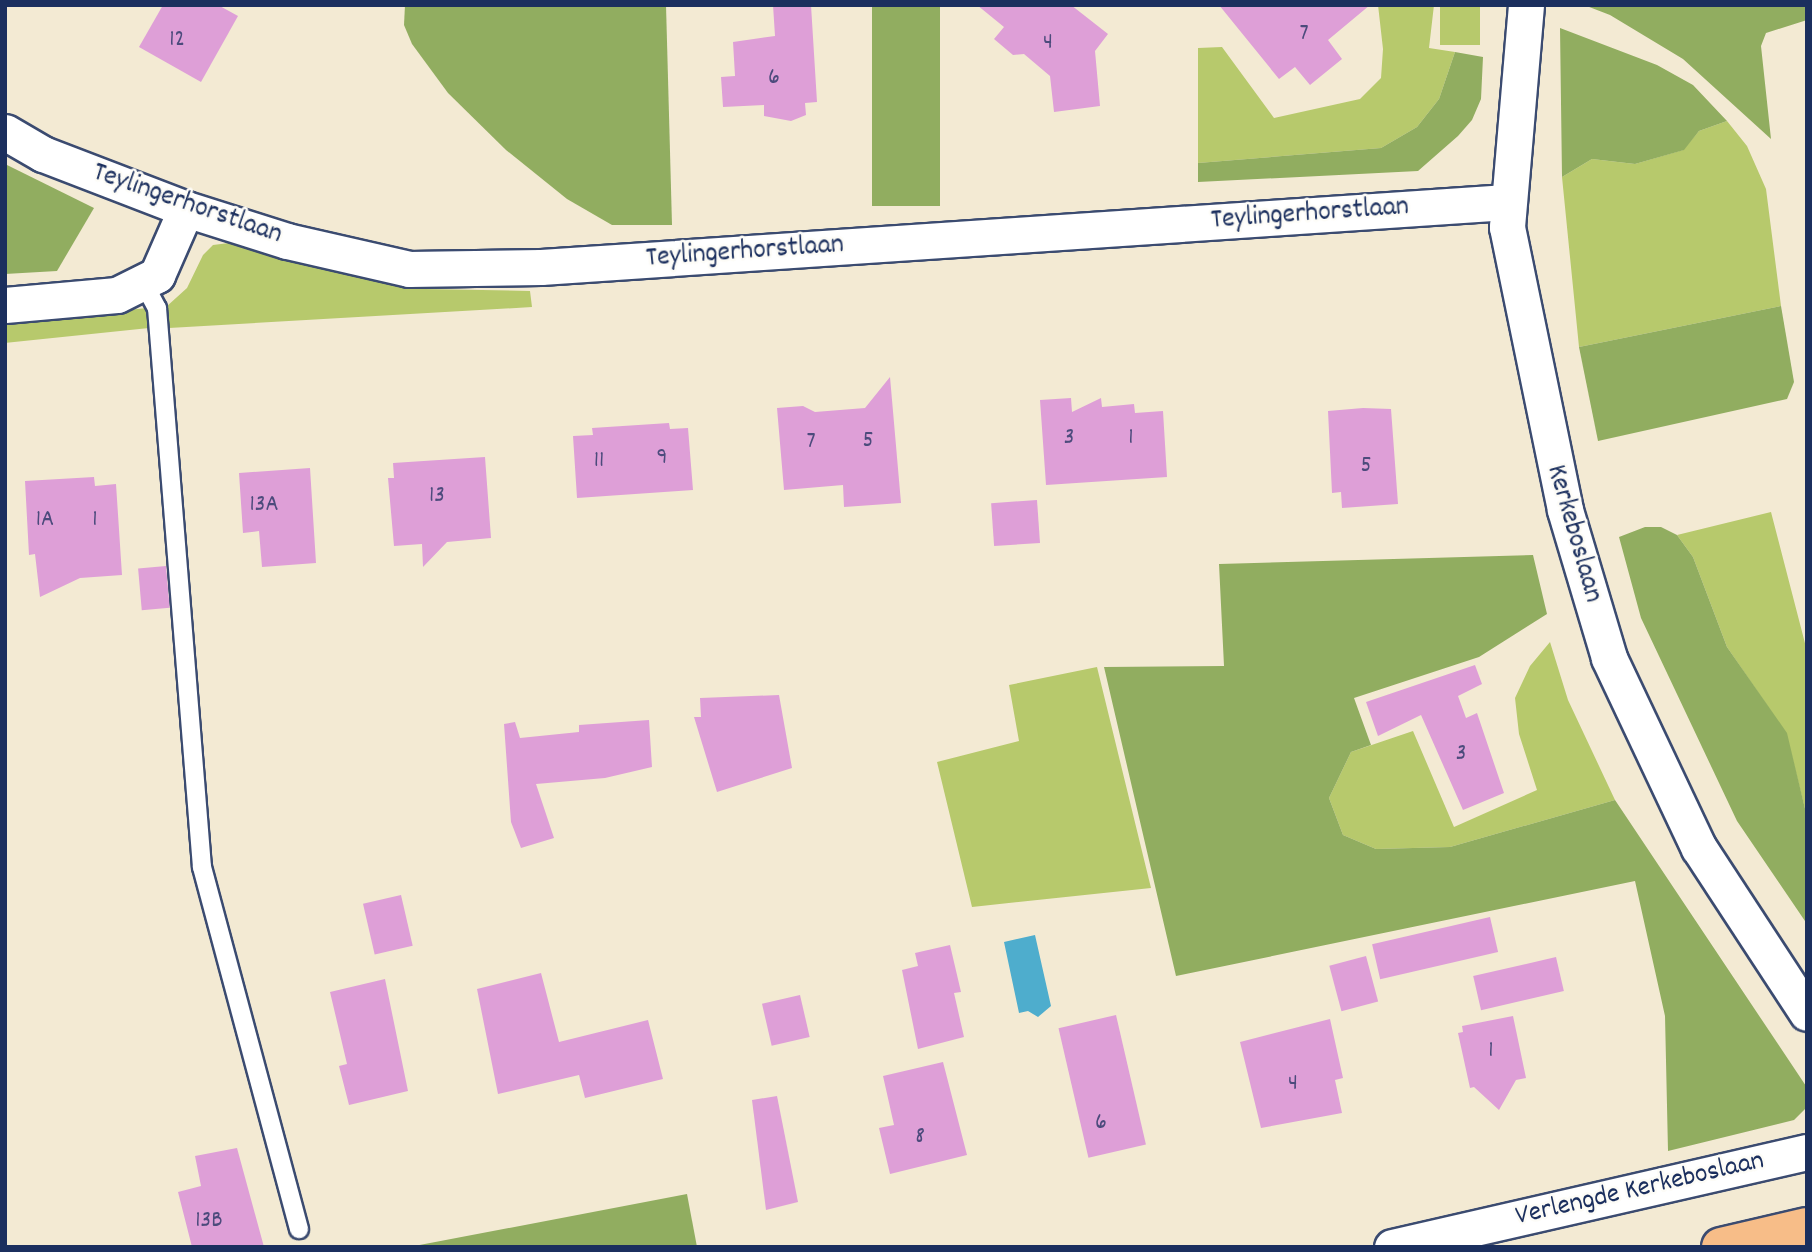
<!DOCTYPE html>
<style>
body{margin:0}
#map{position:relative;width:1812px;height:1252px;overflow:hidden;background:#f3ead3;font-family:Dekko,sans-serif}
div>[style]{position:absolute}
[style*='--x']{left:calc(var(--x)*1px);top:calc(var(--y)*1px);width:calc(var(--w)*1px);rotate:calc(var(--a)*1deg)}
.green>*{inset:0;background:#b7c96c;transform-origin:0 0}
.forest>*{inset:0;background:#91ad60;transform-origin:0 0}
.water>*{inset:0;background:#4eadcd}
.building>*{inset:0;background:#de9fd7;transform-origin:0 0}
.roads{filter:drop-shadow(2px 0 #3b4b70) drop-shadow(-2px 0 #3b4b70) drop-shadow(0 2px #3b4b70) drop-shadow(0 -2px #3b4b70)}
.service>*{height:18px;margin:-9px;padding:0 9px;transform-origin:9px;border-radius:9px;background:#fff}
.minor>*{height:35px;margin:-17.5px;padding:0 17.5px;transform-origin:17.5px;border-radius:17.5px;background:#fff}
.primary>*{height:38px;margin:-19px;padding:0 19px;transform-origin:19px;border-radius:19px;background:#f7bd88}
span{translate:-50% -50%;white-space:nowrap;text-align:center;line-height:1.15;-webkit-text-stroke:5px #fdfcf7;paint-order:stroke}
.number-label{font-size:24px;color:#4c4b7c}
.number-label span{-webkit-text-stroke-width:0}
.street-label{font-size:28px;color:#1b2f5e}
.frame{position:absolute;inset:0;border:7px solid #1b2f5e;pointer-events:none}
</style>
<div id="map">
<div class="green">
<i style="clip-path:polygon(1378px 5px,1434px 5px,1429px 48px,1455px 52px,1439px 99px,1417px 127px,1381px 148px,1198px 163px,1198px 48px,1222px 47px,1274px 118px,1360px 99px,1381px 78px,1383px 49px)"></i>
<i style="left:1440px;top:5px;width:40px;height:40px"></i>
<i style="clip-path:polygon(1727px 121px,1747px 146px,1766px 189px,1781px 306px,1579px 347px,1562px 177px,1592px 159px,1635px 164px,1683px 150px,1699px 131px)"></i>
<i style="clip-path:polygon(229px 243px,367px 279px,425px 289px,530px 291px,532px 307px,169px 328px,166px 307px,187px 288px,203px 255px,213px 245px)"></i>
<i style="left:147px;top:308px;width:20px;height:143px;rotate:84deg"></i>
<i style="clip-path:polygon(1771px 512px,1807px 651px,1807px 817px,1786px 733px,1727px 647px,1693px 557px,1677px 535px)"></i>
<i style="clip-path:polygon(1550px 642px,1568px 700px,1615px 800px,1450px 847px,1376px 849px,1343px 835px,1329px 798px,1351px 752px,1413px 731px,1454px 827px,1537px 790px,1519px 734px,1515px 698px,1530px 666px)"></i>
<i style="clip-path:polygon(1097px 667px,1151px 888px,972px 907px,937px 762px,1019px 741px,1009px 685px)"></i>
</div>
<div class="forest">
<i style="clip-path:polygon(405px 5px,666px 5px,672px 225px,612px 225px,567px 199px,506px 150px,448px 93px,412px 44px,404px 25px)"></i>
<i style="left:872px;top:5px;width:68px;height:201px"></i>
<i style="clip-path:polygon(1584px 5px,1807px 5px,1807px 20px,1766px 33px,1761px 46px,1771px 139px,1683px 59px,1610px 15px)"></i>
<i style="clip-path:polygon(1560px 28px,1657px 65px,1693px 85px,1727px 121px,1699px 131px,1684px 150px,1635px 164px,1592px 159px,1562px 177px)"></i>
<i style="clip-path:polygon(1455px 52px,1483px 57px,1481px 99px,1472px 120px,1458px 136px,1418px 171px,1198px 182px,1198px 163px,1381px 148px,1417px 127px,1439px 99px)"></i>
<i style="clip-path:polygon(5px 164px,94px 208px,57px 271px,5px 274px)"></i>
<i style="clip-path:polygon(1781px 306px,1794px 382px,1787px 399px,1598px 441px,1579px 347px)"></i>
<i style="clip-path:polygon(1645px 527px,1661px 527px,1677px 535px,1693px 557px,1727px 647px,1787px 733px,1807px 817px,1807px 924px,1737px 821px,1641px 618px,1619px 537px)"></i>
<i style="clip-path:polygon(1533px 555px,1547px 614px,1479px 657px,1354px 698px,1371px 745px,1351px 752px,1329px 798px,1343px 835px,1376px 849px,1450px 847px,1615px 800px,1806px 1086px,1807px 1107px,1794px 1120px,1668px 1151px,1665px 1016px,1635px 881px,1176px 976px,1104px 667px,1224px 666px,1219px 564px)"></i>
<i style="clip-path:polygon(687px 1194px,697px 1247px,409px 1247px)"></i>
</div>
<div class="water">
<i style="clip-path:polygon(1035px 935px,1051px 1006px,1038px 1017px,1028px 1011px,1019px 1013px,1004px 942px)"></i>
</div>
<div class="building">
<i style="clip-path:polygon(163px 5px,218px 5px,238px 16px,201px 82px,139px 47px)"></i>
<i style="clip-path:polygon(773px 5px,811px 5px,817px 102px,805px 103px,806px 115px,791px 121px,764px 116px,764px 105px,723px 107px,721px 77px,735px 76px,733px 42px,775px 36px)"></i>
<i style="clip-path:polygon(977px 5px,1071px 5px,1108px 34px,1095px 51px,1100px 106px,1054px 112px,1050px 76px,1024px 54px,1013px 55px,994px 39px,1004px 27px)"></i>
<i style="clip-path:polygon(1219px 5px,1370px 5px,1328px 40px,1342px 59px,1310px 85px,1295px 67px,1279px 79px)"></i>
<i style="clip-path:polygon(890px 377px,901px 503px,844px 507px,843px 485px,784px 490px,777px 408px,803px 406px,815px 412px,865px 408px)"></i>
<i style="clip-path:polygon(1071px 398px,1072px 412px,1101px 398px,1102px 407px,1134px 404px,1135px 413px,1163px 411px,1167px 477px,1046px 485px,1040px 400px)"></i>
<i style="clip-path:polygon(1363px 408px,1391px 409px,1398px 504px,1342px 508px,1341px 492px,1332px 493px,1328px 411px)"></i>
<i style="clip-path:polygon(669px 423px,670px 429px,688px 428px,693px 490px,577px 498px,573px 436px,593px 435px,592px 428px)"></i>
<i style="clip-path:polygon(485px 457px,491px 538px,447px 542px,423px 567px,422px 544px,394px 546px,388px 478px,394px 478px,393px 463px)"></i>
<i style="clip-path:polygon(310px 468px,316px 563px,262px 567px,259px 531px,243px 533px,239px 473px)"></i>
<i style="clip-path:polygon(94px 477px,95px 486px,116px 484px,122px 575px,80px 578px,40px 597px,35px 554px,29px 555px,25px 481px)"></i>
<i style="left:1037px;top:500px;width:43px;height:46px;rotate:86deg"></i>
<i style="left:166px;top:566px;width:42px;height:28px;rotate:85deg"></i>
<i style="clip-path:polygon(1475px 665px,1482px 684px,1458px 696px,1466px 718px,1477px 713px,1504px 793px,1463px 810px,1421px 715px,1378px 736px,1366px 702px)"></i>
<i style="clip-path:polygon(779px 695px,792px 768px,717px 792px,694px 717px,701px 717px,700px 698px)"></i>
<i style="clip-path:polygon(649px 720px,652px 767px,605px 778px,536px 784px,554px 838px,521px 848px,511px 822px,504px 724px,515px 722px,520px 738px,579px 732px,579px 725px)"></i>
<i style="left:401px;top:895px;width:52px;height:39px;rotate:77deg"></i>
<i style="left:1490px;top:917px;width:36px;height:121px;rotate:77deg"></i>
<i style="clip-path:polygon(950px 945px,961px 992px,954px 993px,964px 1037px,918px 1049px,902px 970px,918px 966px,915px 953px)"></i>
<i style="left:1366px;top:956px;width:47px;height:38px;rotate:75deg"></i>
<i style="left:1556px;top:957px;width:35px;height:85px;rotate:77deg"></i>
<i style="clip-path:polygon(541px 973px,559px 1042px,648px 1020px,663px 1079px,585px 1098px,579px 1075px,498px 1094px,477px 989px)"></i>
<i style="clip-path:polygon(385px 979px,408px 1091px,349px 1105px,339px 1066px,347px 1064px,330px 992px)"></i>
<i style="left:800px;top:995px;width:43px;height:39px;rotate:77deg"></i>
<i style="left:1116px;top:1015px;width:133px;height:59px;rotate:77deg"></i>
<i style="clip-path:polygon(1513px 1016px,1526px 1078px,1516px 1080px,1499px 1110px,1474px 1087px,1470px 1088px,1458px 1033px,1463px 1032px,1462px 1026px)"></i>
<i style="clip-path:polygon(1330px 1019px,1343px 1078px,1335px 1080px,1342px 1113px,1261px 1128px,1240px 1042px)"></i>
<i style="clip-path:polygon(943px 1062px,967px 1155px,890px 1174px,879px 1128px,894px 1125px,883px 1076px)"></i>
<i style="clip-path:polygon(777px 1096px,798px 1202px,766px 1210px,752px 1100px)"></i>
<i style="clip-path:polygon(237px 1148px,264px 1247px,192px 1247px,178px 1192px,201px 1186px,195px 1156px)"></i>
</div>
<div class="roads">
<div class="service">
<i style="--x:143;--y:282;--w:30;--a:62"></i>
<i style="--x:157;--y:308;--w:561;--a:85.4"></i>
<i style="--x:202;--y:867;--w:375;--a:75"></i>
</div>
<div class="minor">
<i style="--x:1526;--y:5;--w:223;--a:94.9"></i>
<i style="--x:1507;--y:227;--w:289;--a:78.4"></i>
<i style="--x:1565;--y:510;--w:154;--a:73.4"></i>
<i style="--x:1609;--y:658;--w:210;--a:64.7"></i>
<i style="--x:1699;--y:848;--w:197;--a:56.8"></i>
<i style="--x:5;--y:132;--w:44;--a:30.1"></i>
<i style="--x:43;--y:154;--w:153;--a:21"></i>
<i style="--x:186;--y:209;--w:106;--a:17.6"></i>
<i style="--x:287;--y:241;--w:125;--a:12.9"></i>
<i style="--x:409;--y:269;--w:132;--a:-0.9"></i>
<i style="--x:541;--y:267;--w:968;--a:-3.85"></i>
<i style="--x:5;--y:305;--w:112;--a:-5.1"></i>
<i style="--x:117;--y:295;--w:45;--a:-26.6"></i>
<i style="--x:157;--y:275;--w:72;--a:-66.3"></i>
<i style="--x:1392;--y:1247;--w:426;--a:-12.9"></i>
</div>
<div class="primary">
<i style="--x:1721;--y:1247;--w:88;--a:-13.1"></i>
</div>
</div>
<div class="number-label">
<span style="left:1304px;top:35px">7</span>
<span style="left:177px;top:41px">12</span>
<span style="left:1048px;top:44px">4</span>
<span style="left:774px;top:79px">6</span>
<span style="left:1069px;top:439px">3</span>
<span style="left:1131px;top:439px">1</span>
<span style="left:868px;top:442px">5</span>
<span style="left:811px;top:443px">7</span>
<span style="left:662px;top:459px">9</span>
<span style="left:599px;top:462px">11</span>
<span style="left:1366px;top:467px">5</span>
<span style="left:437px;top:497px">13</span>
<span style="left:264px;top:506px">13A</span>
<span style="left:45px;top:521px">1A</span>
<span style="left:95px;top:521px">1</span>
<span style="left:1461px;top:755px">3</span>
<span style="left:1491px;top:1052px">1</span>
<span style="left:1293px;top:1085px">4</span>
<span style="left:1101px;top:1124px">6</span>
<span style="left:920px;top:1138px">8</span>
<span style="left:209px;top:1222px">13B</span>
</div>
<div class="street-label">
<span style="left:187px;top:205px;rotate:19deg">Teylingerhorstlaan</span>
<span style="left:1310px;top:215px;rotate:-4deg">Teylingerhorstlaan</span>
<span style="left:745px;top:253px;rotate:-4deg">Teylingerhorstlaan</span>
<span style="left:1573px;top:534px;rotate:74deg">Kerkeboslaan</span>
<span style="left:1640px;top:1190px;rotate:-13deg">Verlengde Kerkeboslaan</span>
</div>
<div class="frame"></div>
</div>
